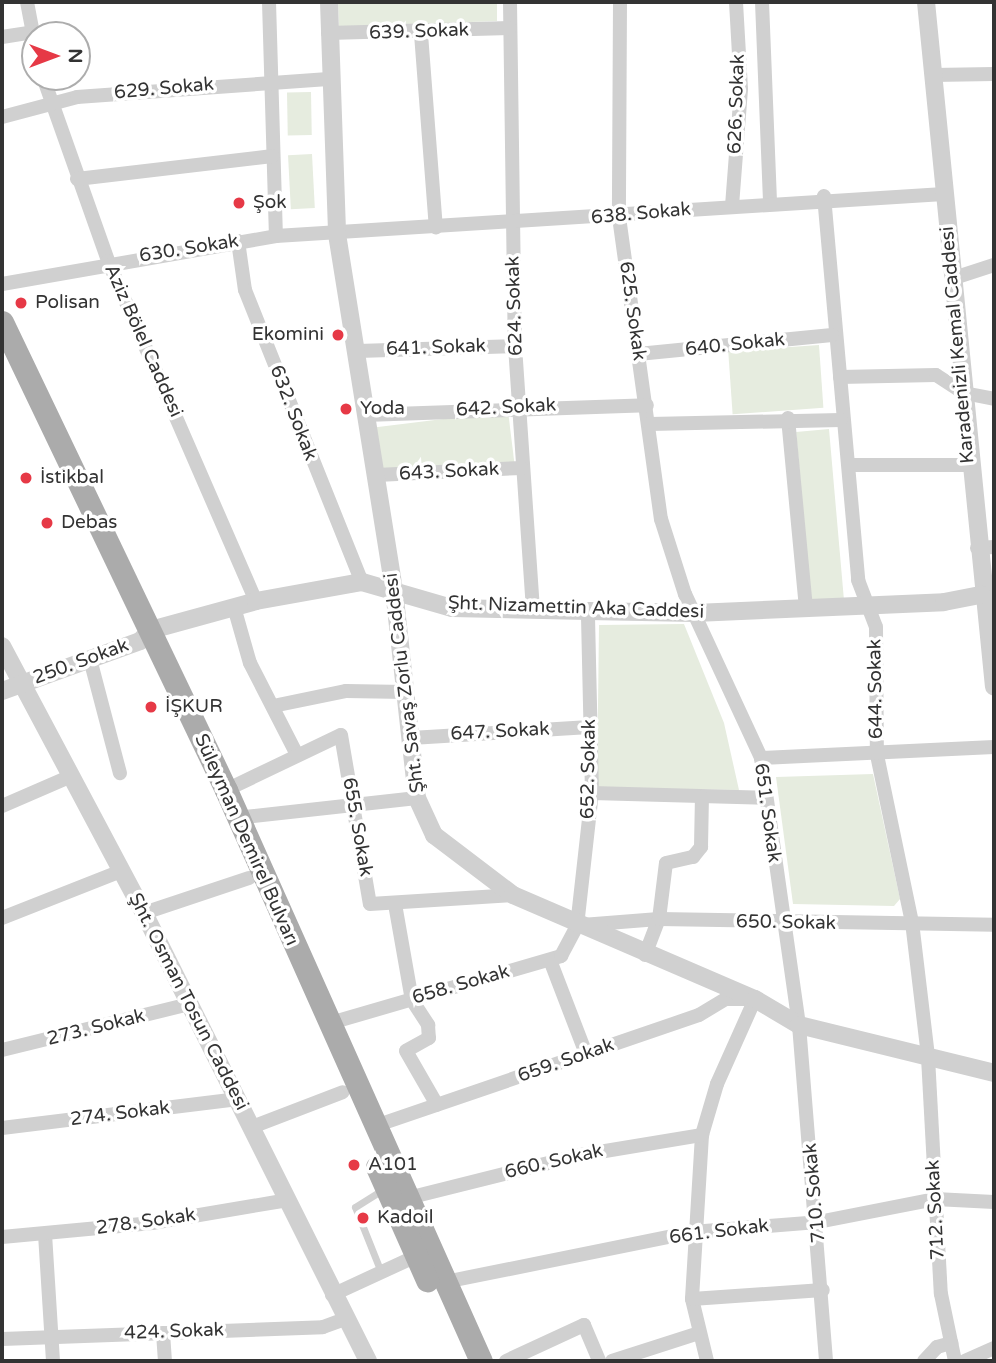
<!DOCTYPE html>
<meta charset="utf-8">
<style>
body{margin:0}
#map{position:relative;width:996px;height:1363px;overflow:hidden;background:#fff;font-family:"Varela Round",sans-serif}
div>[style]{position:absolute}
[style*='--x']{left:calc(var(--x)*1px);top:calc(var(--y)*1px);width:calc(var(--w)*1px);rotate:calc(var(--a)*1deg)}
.green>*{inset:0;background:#e6ecdf;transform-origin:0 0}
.service>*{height:7px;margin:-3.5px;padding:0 3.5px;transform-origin:3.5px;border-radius:3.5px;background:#d0d0d0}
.minor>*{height:14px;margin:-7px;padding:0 7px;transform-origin:7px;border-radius:7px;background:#d0d0d0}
.tertiary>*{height:18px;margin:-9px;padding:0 9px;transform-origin:9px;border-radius:9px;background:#d0d0d0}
.primary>*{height:23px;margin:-11.5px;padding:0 11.5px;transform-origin:11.5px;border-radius:11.5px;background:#ababab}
.dots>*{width:19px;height:19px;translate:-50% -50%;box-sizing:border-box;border:4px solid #fff;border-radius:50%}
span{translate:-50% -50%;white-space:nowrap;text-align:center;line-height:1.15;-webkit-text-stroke:7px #fff;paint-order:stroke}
.street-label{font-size:19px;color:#333}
.poi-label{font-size:19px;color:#333}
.left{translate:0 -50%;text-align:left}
.right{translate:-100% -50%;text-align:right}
.frame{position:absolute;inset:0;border:4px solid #333;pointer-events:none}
.north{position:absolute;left:21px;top:21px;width:70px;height:70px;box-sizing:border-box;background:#fff;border:2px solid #adadad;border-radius:50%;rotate:90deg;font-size:19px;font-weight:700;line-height:28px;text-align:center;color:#333}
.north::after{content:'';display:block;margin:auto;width:24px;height:32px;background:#e63946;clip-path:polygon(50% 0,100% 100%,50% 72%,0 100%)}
</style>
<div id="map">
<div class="green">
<i style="clip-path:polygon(338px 2px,497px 2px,497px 21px,339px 27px)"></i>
<i style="left:311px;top:92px;width:43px;height:24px;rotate:89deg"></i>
<i style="left:312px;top:154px;width:54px;height:24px;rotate:87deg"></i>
<i style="left:819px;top:345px;width:63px;height:91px;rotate:86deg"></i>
<i style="left:508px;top:411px;width:52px;height:133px;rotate:83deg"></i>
<i style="left:829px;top:429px;width:172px;height:33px;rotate:85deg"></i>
<i style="clip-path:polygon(684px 624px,724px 723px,739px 790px,597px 788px,599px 625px)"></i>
<i style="clip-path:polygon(873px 774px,900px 899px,894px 906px,793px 904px,776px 777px)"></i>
</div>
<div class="service">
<i style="--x:381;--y:1272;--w:70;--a:-111.8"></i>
<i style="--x:355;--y:1207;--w:32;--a:-32"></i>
</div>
<div class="minor">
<i style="--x:27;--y:2;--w:43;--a:79.2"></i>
<i style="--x:269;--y:2;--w:234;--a:88.3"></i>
<i style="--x:510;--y:2;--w:344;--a:89.2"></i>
<i style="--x:515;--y:346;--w:264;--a:86.1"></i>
<i style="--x:620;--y:2;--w:215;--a:90.3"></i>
<i style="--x:619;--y:217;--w:305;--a:82.1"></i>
<i style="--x:661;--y:519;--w:79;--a:72.3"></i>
<i style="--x:685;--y:594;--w:181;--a:65.1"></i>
<i style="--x:761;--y:758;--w:270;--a:81.9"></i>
<i style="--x:799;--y:1025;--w:337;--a:85.4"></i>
<i style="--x:762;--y:2;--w:200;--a:87.7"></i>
<i style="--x:328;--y:33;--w:182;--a:-1.6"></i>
<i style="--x:421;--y:34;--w:194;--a:85.6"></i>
<i style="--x:2;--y:37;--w:30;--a:-9"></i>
<i style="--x:933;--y:75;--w:61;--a:-0.9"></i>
<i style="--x:43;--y:77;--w:195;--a:70.5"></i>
<i style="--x:108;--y:261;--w:371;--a:66.5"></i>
<i style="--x:2;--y:117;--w:78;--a:-14.9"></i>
<i style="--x:77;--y:97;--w:252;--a:-4.1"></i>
<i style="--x:77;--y:179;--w:197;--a:-6.7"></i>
<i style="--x:824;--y:196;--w:386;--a:84.9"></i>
<i style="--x:858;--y:580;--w:50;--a:69"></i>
<i style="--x:876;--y:627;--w:128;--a:89.6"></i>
<i style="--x:877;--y:755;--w:171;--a:78.2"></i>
<i style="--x:912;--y:922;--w:136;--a:83.2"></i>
<i style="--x:928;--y:1057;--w:237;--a:86.9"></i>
<i style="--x:941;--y:1294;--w:68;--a:78.2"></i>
<i style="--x:732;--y:206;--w:117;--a:-85.6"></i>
<i style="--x:741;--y:89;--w:87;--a:-93.3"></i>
<i style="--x:238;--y:241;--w:49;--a:81.9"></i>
<i style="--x:245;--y:290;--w:315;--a:68.2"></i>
<i style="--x:954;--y:278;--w:42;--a:-18"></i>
<i style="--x:2;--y:284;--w:278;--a:-9.9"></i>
<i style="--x:276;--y:236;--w:669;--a:-3.6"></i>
<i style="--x:358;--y:351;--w:157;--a:-1.8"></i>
<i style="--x:638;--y:354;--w:195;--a:-5.6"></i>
<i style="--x:840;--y:377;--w:96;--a:-1.2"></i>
<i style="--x:936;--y:375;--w:33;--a:33"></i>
<i style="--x:964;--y:393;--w:31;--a:11"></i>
<i style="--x:365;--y:415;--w:282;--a:-2"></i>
<i style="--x:788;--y:418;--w:191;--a:84.6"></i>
<i style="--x:650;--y:424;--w:191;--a:-1.2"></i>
<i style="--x:850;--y:465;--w:118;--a:0"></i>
<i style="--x:377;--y:475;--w:145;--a:-2.8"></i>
<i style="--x:977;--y:548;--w:17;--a:-3"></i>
<i style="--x:234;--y:607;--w:58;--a:74.1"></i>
<i style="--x:250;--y:663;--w:101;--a:62.9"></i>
<i style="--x:90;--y:659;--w:118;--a:75.3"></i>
<i style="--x:273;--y:706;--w:75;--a:-11.6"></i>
<i style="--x:346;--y:691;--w:60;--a:1"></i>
<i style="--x:411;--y:738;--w:179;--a:-3.5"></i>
<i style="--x:761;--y:758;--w:233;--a:-2.7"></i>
<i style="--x:226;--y:790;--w:127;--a:-25.6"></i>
<i style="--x:341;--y:735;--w:171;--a:80.3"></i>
<i style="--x:370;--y:904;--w:143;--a:-3.6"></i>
<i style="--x:592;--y:793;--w:174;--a:1.6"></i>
<i style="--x:2;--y:806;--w:73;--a:-23.4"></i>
<i style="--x:236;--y:818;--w:182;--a:-6.3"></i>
<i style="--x:395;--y:904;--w:97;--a:80"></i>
<i style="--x:412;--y:1000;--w:30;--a:57"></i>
<i style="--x:428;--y:1025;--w:13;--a:86"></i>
<i style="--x:429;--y:1038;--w:26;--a:151"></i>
<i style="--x:406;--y:1051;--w:62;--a:60.1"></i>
<i style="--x:144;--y:913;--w:111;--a:-18.4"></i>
<i style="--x:2;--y:918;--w:126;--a:-21.5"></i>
<i style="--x:582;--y:925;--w:77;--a:-4.5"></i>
<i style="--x:659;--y:919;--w:335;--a:1"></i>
<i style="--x:645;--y:955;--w:39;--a:-69"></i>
<i style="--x:659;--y:919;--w:56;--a:-82.9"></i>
<i style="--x:666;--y:863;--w:28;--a:-13"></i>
<i style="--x:693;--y:857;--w:13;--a:-51"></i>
<i style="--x:701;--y:847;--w:50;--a:-88.9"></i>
<i style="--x:550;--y:960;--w:101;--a:69"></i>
<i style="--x:327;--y:1024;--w:244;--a:-16.2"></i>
<i style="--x:561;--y:956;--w:34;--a:-62"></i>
<i style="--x:577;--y:926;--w:134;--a:-83.6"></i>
<i style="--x:592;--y:793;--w:182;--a:-91.3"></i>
<i style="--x:2;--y:1050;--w:193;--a:-13.8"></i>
<i style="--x:375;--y:1126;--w:342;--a:-18.9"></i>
<i style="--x:699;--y:1015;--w:31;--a:-31"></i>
<i style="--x:726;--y:999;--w:29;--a:0"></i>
<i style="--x:755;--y:999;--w:93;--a:114.1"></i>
<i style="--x:717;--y:1084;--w:53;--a:106.4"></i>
<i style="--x:702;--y:1135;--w:164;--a:93.5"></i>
<i style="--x:692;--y:1299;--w:64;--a:76.4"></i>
<i style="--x:252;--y:1127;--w:97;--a:-21"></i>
<i style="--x:2;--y:1128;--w:238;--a:-7"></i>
<i style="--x:408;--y:1198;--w:178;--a:-14"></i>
<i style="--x:581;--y:1155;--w:123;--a:-9.4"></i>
<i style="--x:45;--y:1234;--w:127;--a:86.4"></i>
<i style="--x:2;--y:1237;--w:151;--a:-5.3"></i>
<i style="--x:152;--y:1223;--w:138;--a:-9.6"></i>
<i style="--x:445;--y:1282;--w:252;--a:-11.4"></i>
<i style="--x:692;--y:1232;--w:126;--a:-4.5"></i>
<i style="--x:818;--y:1222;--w:119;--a:-11.1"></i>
<i style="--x:935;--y:1199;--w:59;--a:2.9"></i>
<i style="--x:332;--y:1295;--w:100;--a:-24.8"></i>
<i style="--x:692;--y:1299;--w:131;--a:-3.9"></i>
<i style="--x:163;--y:1333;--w:28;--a:86"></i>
<i style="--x:2;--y:1339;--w:321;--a:-2.1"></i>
<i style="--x:323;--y:1327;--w:23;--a:-20"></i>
<i style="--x:506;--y:1361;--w:86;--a:-24.8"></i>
<i style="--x:584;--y:1325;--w:39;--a:67"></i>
<i style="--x:612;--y:1361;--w:91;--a:-17.8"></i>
<i style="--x:924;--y:1361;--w:19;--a:-47"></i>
<i style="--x:937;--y:1347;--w:15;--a:-16"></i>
<i style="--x:965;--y:1361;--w:32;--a:-24"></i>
</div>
<div class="tertiary">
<i style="--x:329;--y:2;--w:232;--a:88"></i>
<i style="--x:337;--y:234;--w:361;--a:80.9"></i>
<i style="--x:394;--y:590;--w:209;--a:83.7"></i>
<i style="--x:417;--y:798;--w:41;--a:65.3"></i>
<i style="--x:434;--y:835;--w:99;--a:37.2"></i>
<i style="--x:513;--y:895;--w:263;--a:23.3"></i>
<i style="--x:755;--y:999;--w:51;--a:30.6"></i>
<i style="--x:799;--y:1025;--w:201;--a:13.8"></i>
<i style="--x:926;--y:2;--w:688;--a:84.33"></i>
<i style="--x:2;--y:646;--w:302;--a:62"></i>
<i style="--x:144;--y:913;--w:501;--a:63.43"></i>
<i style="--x:2;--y:691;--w:147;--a:-19.9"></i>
<i style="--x:140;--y:641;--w:16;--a:-45"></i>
<i style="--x:151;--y:630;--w:109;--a:-15.4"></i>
<i style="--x:256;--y:601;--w:108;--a:-10.2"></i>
<i style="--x:362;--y:582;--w:94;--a:16.1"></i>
<i style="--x:452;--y:608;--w:136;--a:1.3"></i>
<i style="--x:588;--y:611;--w:107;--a:1.1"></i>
<i style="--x:695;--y:613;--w:249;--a:-2.5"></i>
<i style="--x:944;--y:602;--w:38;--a:-11"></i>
</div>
<div class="primary">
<i style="--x:2;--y:322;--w:519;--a:64.42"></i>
<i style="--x:226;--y:790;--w:625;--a:65.94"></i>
<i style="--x:377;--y:1167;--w:124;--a:66.1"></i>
</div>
<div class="dots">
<i style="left:239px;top:203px;background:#e63946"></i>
<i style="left:21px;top:303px;background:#e63946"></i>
<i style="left:338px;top:335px;background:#e63946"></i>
<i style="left:346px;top:409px;background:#e63946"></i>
<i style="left:26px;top:478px;background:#e63946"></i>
<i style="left:47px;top:523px;background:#e63946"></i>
<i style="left:151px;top:707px;background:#e63946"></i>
<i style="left:354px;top:1165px;background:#e63946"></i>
<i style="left:363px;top:1218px;background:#e63946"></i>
</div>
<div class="street-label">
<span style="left:419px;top:32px;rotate:-2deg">639. Sokak</span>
<span style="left:164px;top:89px;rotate:-5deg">629. Sokak</span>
<span style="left:737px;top:104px;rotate:-88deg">626. Sokak</span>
<span style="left:641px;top:214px;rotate:-5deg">638. Sokak</span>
<span style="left:189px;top:249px;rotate:-9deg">630. Sokak</span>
<span style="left:515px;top:306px;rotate:-92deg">624. Sokak</span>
<span style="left:632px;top:311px;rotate:82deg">625. Sokak</span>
<span style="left:143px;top:341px;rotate:66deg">Aziz Bölel Caddesi</span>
<span style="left:735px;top:345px;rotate:-6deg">640. Sokak</span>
<span style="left:958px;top:345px;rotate:-95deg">Karadenizli Kemal Caddesi</span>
<span style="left:436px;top:348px;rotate:-2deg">641. Sokak</span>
<span style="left:506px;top:408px;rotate:-3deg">642. Sokak</span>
<span style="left:293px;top:413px;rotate:69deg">632. Sokak</span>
<span style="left:449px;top:472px;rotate:-3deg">643. Sokak</span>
<span style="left:576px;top:608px;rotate:2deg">Şht. Nizamettin Aka Caddesi</span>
<span style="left:81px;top:662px;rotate:-20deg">250. Sokak</span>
<span style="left:405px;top:683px;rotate:-97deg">Şht. Savaş Zorlu Caddesi</span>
<span style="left:876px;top:689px;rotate:-91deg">644. Sokak</span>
<span style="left:500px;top:732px;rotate:-3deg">647. Sokak</span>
<span style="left:589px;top:769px;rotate:-89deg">652. Sokak</span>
<span style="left:767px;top:813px;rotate:82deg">651. Sokak</span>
<span style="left:357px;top:827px;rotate:80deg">655. Sokak</span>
<span style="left:246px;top:840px;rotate:66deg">Süleyman Demirel Bulvarı</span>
<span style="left:786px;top:923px;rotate:1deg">650. Sokak</span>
<span style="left:461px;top:985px;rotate:-16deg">658. Sokak</span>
<span style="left:188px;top:1002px;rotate:63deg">Şht. Osman Tosun Caddesi</span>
<span style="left:96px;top:1028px;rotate:-14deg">273. Sokak</span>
<span style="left:566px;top:1061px;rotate:-19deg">659. Sokak</span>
<span style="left:120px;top:1114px;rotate:-7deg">274. Sokak</span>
<span style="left:554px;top:1162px;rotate:-13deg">660. Sokak</span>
<span style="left:815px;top:1193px;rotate:-95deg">710. Sokak</span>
<span style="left:936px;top:1210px;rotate:-93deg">712. Sokak</span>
<span style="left:146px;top:1222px;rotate:-8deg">278. Sokak</span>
<span style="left:719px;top:1232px;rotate:-7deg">661. Sokak</span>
<span style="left:174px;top:1332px;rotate:-2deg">424. Sokak</span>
</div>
<div class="poi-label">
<span class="left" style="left:253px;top:203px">Şok</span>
<span class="left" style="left:35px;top:303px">Polisan</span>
<span class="right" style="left:324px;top:335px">Ekomini</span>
<span class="left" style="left:360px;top:409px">Yoda</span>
<span class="left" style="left:40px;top:478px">İstikbal</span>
<span class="left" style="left:61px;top:523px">Debas</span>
<span class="left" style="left:165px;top:707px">İŞKUR</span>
<span class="left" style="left:368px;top:1165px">A101</span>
<span class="left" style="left:377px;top:1218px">Kadoil</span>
</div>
<div class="frame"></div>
<div class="north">N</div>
</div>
